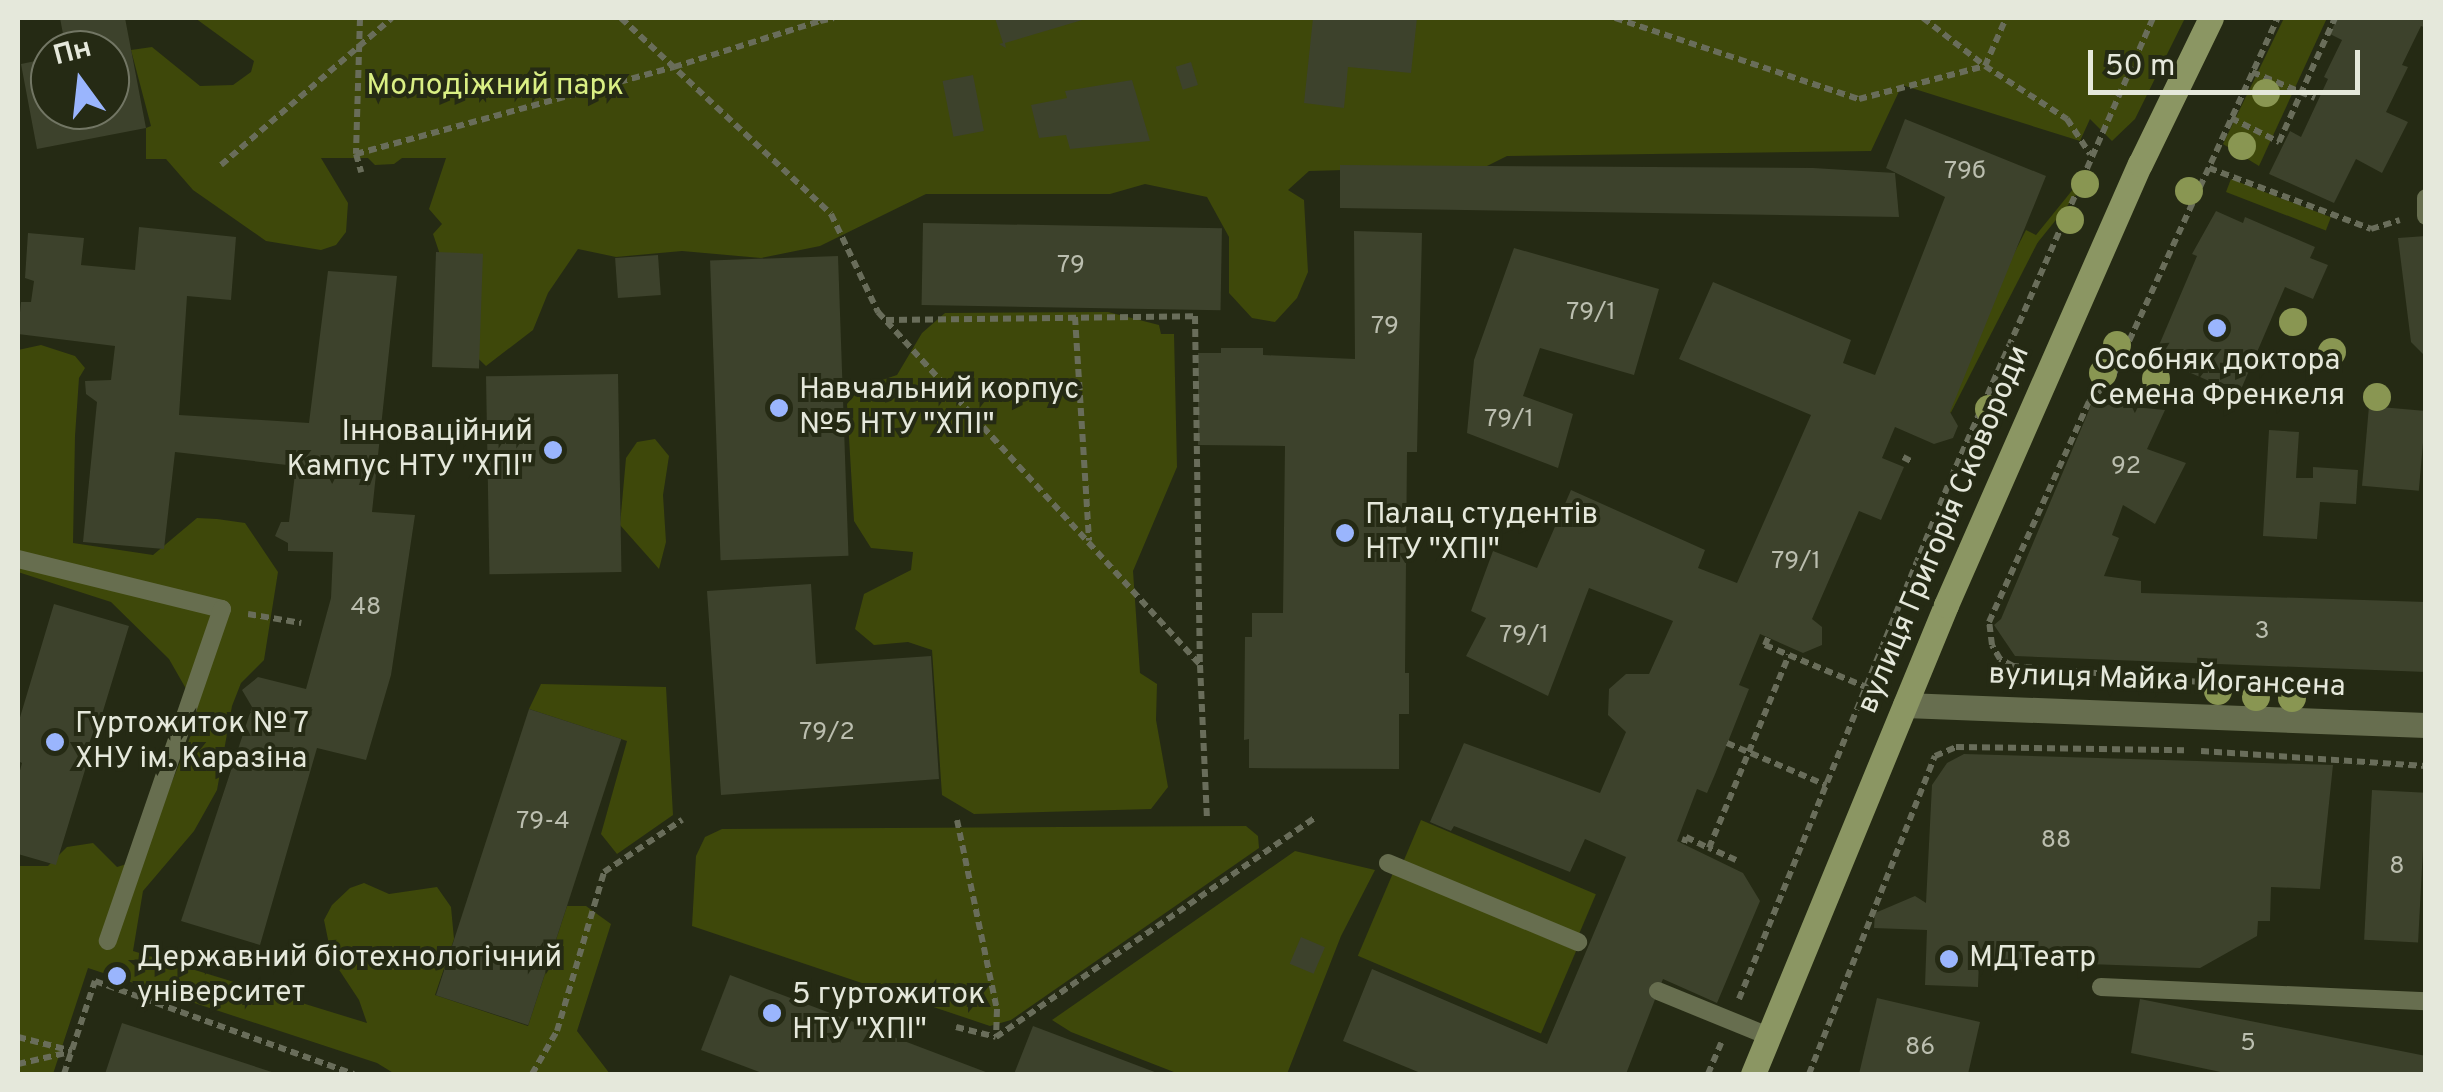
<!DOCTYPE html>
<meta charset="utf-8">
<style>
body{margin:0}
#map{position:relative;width:2443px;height:1092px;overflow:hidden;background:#252a14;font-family:Overpass,sans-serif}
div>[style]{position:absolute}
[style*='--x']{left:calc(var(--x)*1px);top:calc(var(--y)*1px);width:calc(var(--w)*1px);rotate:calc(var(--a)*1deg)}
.green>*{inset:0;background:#3e480a;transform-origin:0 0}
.building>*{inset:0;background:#3d422c;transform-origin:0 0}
.path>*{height:6px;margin-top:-3px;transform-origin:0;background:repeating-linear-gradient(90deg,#696d5a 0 8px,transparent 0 13px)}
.lane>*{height:18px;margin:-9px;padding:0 9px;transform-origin:9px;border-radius:9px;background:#676e4f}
.street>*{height:25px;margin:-12.5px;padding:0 12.5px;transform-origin:12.5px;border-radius:12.5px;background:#676e4f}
.secondary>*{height:25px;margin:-12.5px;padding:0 12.5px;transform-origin:12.5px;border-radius:12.5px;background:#8b9663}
.trees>*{width:28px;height:28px;margin:-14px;border-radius:50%;background:#899652}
.dots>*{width:28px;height:28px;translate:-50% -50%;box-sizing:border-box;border:5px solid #252a14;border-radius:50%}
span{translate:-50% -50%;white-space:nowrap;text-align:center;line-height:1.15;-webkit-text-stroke:8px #252a14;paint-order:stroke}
.number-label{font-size:25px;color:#bbbeaf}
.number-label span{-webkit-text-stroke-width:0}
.park-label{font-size:30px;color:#daef84}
.poi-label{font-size:30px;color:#e5e8db}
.left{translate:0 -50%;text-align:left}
.right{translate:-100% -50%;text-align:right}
.street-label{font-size:30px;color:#e5e8db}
.frame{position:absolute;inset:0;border:20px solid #e5e8db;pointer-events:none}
.north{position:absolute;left:30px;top:30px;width:100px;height:100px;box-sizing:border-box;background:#252a14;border:2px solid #727664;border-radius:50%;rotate:345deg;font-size:28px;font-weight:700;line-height:40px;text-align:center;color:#e5e8db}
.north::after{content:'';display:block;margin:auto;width:35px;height:45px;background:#9ab5fd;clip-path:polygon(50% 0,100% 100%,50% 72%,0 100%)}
.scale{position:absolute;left:2088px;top:50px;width:272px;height:45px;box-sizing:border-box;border:5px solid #e5e8db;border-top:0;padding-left:12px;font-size:30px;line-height:35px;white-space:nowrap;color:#e5e8db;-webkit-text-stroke:8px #252a14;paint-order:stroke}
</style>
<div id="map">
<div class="green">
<i style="clip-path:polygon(195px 18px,2185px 18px,2135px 119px,2112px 141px,2090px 119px,2080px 141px,1902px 85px,1871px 151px,1507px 156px,1487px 166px,1309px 171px,1288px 190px,1304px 200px,1308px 272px,1297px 298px,1275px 322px,1252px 318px,1229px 293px,1229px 237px,1207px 197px,1145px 184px,1110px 194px,926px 194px,820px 246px,761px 258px,682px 251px,616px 257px,578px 249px,548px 293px,533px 330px,486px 366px,459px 340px,447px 275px,433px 234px,442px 224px,429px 209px,446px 158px,402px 158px,394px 164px,375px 165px,368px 158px,321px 158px,348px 203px,346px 232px,336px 245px,321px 250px,266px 241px,193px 190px,166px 159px,146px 159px,146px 128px,151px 126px,131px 50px,152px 47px,200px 86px,233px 85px,251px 72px,254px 61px)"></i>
<i style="clip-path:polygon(2284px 18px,2327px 18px,2259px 166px,2223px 144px)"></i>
<i style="left:2087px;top:172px;width:6px;height:285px;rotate:39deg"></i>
<i style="left:2231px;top:179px;width:107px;height:14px;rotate:21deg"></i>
<i style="left:2026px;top:230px;width:16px;height:197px;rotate:27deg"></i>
<i style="clip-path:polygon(1108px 312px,1159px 325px,1161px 334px,1174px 334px,1177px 467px,1133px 571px,1140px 673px,1157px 684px,1156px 720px,1168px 787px,1151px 809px,974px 814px,942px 795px,932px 650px,908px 642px,874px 645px,855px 629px,864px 594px,911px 570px,913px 552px,871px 548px,854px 521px,847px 404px,861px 387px,897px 375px,922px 333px,945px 313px)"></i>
<i style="clip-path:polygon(41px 345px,75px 356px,85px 368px,79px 378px,75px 436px,73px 543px,153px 555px,197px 518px,217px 519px,245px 523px,278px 572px,264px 660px,241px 683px,232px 706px,217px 790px,194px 831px,143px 891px,133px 951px,367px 1023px,359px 1000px,332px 959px,324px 920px,332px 905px,350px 888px,364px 883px,389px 894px,437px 887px,451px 907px,454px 939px,435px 995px,528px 1026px,567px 906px,586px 906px,611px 924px,577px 1031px,610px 1074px,395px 1074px,377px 1063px,88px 968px,53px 1074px,18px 1074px,18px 866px,48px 866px,67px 847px,93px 843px,117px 867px,140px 860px,191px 735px,197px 708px,169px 659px,111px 602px,18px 572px,18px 350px)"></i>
<i style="clip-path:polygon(655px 439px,669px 456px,663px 495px,666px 542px,659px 569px,620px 525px,626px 458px,637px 442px)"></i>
<i style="clip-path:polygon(541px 684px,666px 687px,673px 815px,617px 854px,601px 834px,627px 741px,529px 709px)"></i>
<i style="left:1421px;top:820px;width:190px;height:47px;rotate:23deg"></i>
<i style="clip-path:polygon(1246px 826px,1258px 836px,1259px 848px,1011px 1020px,990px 1026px,692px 926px,696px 856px,705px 837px,722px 829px)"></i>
<i style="clip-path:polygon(1295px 851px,1375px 870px,1341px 936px,1287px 1074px,1179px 1074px,1071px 1032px,1052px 1020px)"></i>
<i style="left:1393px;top:873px;width:199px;height:90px;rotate:23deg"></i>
</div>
<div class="building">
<i style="clip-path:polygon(60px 18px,125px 18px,146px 128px,37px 149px,21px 64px,50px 58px,50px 110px,110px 110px,110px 50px,66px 50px)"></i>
<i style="clip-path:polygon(995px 18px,1089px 18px,1005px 43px,1006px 48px,999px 44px,1003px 43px)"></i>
<i style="clip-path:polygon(1313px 18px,1417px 18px,1411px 73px,1348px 67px,1344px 108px,1304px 103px)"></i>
<i style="clip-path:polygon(2337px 18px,2426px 18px,2426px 28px,2421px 26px,2402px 65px,2408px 67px,2386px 112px,2408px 122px,2382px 173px,2356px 159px,2334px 203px,2269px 174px,2290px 131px,2301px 137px,2328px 79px,2324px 77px,2342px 40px,2330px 34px)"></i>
<i style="left:1191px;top:62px;width:24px;height:16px;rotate:73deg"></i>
<i style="left:973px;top:75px;width:57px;height:31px;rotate:79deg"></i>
<i style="clip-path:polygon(1132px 80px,1150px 141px,1070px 149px,1066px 135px,1039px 138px,1031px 105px,1067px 98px,1065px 91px)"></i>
<i style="clip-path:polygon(1905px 119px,2046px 176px,1950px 412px,1958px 426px,1953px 438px,1934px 444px,1895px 427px,1882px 458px,1904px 467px,1881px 520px,1859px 511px,1812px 619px,1822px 627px,1822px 645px,1803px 653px,1760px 634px,1739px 685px,1749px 689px,1716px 772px,1707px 793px,1697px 789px,1677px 841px,1743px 873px,1760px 901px,1717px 1003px,1663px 979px,1626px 1074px,1423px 1074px,1343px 1041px,1372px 969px,1547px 1044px,1626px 857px,1585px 839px,1570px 872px,1454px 826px,1451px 831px,1430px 822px,1464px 743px,1600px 793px,1626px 732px,1608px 715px,1609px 689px,1626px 674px,1649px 674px,1673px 621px,1589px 588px,1548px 696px,1466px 656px,1486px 618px,1471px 611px,1493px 551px,1537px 568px,1571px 490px,1705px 550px,1698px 568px,1737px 583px,1811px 415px,1679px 359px,1713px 282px,1851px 340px,1843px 363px,1875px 375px,1945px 197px,1886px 168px)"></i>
<i style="clip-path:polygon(1340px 165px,1813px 168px,1895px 173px,1899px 217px,1340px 208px)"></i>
<i style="clip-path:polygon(2216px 211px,2243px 223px,2245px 217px,2315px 247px,2310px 258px,2328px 265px,2313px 299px,2285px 287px,2239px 394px,2154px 357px,2197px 256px,2192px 254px)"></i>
<i style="left:923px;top:223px;width:299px;height:82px;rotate:1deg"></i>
<i style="clip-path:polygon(139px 227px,236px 237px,231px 300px,187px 296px,179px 415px,309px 423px,328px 271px,397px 276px,372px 512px,415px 515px,391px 675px,366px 760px,317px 748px,260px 945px,181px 921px,252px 707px,242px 690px,258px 677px,306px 689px,331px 598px,333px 552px,288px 551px,288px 543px,275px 536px,281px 522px,289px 522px,296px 466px,175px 452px,164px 549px,83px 542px,97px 402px,86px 394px,85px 381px,111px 380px,115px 346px,18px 334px,21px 302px,31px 302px,34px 281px,25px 278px,28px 233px,84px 238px,81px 265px,135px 270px)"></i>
<i style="clip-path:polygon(1354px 231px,1422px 233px,1417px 452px,1407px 452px,1405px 673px,1409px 673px,1409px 714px,1399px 714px,1399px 769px,1249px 768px,1249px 739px,1244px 740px,1245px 637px,1252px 637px,1252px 613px,1283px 613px,1285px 446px,1198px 445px,1198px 353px,1221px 353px,1221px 348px,1263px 348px,1263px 355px,1355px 359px)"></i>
<i style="clip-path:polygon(2426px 236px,2426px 357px,2411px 342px,2398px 238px)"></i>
<i style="clip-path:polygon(1514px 248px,1659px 289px,1634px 375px,1540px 348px,1523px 396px,1573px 414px,1558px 468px,1467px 433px,1474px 360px)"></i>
<i style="left:436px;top:252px;width:47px;height:115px;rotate:2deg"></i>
<i style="left:658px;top:255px;width:40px;height:43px;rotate:86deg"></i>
<i style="left:838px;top:256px;width:300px;height:128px;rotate:88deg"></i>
<i style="left:618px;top:374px;width:198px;height:132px;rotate:89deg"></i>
<i style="clip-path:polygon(2092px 403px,2165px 410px,2147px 449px,2186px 463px,2155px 524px,2123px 505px,2112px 535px,2119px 538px,2104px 576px,2141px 581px,2141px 593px,2426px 602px,2426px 672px,2015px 656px,1994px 625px,2001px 619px)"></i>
<i style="left:2369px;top:406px;width:57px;height:80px;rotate:5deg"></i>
<i style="clip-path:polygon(2269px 430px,2299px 432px,2296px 478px,2313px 478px,2313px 467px,2358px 470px,2356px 504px,2320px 502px,2317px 539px,2263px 536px)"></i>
<i style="clip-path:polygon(811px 584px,816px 664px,931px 656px,939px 779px,721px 795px,707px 591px)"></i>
<i style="clip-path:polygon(54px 604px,129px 626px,56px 865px,18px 854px,18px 778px,22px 763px,18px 761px,18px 724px)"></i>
<i style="left:529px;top:709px;width:97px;height:301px;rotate:18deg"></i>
<i style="clip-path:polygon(1964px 754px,2333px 765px,2320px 889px,2271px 887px,2270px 921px,2258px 921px,2257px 936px,2200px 968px,1979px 960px,1978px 987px,1925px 985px,1927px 930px,1874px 928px,1875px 913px,1915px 896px,1926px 903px,1932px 785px,1947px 763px)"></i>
<i style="left:2372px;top:790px;width:54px;height:150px;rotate:3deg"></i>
<i style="left:1301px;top:937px;width:26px;height:29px;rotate:23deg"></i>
<i style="clip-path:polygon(730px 975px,991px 1074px,765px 1074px,701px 1050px)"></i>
<i style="clip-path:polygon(1877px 998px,1980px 1022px,1968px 1074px,1859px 1074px)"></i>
<i style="clip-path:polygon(2140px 999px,2426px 1056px,2426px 1074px,2230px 1074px,2131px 1053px)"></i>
<i style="clip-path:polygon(122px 1023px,278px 1074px,105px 1074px)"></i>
<i style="clip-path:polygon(1033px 1026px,1160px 1074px,1014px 1074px)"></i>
</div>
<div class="path">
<i style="--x:360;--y:18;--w:136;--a:91.7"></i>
<i style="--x:356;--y:154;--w:19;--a:74"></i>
<i style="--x:621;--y:18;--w:287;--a:43"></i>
<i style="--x:831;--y:214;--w:109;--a:64.4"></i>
<i style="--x:878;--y:312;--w:478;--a:47.6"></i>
<i style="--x:1200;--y:665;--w:154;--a:87.4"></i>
<i style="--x:1615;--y:18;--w:257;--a:18.4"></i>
<i style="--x:1859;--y:99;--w:130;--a:-14.7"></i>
<i style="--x:1985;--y:66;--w:52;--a:-66.4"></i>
<i style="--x:1923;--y:18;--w:78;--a:37.7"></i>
<i style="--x:1985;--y:66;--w:98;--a:32.9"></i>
<i style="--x:2067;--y:119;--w:42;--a:56.7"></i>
<i style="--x:820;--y:21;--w:14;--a:-12"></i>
<i style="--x:2252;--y:72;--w:68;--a:22.4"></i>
<i style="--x:2231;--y:118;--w:54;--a:26.6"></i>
<i style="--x:2279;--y:142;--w:136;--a:-65.7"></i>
<i style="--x:356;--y:154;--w:330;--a:-15.3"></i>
<i style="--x:674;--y:67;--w:153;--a:-17.5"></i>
<i style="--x:820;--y:21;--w:3;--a:-108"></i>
<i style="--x:221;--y:165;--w:225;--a:-40.7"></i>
<i style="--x:2209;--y:168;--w:173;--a:20.6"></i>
<i style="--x:2371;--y:229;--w:30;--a:-17"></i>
<i style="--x:1075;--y:317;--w:224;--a:86.4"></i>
<i style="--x:886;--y:320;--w:309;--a:-0.7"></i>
<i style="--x:1195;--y:316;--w:348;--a:89.2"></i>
<i style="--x:1903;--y:457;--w:9;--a:27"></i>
<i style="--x:248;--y:614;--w:54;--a:9.6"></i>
<i style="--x:1768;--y:638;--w:8;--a:113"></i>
<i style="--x:1765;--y:645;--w:109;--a:22.6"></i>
<i style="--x:2200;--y:682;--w:188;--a:-175.1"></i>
<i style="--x:2013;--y:666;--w:15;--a:-152"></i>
<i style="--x:2000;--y:659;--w:16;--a:-120"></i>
<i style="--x:1992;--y:645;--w:23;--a:-97"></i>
<i style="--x:1989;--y:622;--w:242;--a:-65.6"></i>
<i style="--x:2089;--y:402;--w:35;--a:-47"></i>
<i style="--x:2113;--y:376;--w:394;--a:-65.3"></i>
<i style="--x:1727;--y:743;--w:108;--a:23"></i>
<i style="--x:2201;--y:751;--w:225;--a:3.8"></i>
<i style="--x:957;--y:820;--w:193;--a:78.1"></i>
<i style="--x:997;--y:1009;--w:27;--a:92"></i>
<i style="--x:1684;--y:843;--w:6;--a:-72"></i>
<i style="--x:1686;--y:837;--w:25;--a:26"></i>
<i style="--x:1736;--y:860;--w:30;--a:-156"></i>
<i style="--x:1709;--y:848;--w:209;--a:-67.5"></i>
<i style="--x:1739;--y:999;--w:562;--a:-67.86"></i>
<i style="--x:1951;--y:478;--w:502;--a:-66.29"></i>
<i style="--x:956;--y:1027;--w:41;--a:14"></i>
<i style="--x:996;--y:1037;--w:387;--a:-34.5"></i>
<i style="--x:18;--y:1037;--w:56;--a:14.5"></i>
<i style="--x:18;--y:1064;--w:53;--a:-13"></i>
<i style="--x:64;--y:1074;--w:98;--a:-71.6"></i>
<i style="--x:95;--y:981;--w:275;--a:19.8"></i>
<i style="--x:532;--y:1074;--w:50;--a:-59.8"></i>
<i style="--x:557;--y:1031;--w:166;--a:-73.5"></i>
<i style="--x:604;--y:872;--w:94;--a:-33.7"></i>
<i style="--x:1708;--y:1074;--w:34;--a:-67"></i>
<i style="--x:1809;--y:1074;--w:342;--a:-68.4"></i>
<i style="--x:1935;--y:756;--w:23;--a:-23"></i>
<i style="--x:1956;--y:747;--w:228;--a:0.8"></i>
</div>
<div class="lane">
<i style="--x:2426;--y:198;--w:18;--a:90"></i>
<i style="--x:18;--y:559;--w:210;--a:13.8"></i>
<i style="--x:222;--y:609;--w:351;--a:109"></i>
<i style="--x:1388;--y:863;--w:206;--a:22.6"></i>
<i style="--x:2101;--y:987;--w:325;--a:2.5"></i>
<i style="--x:1658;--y:991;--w:119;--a:22.2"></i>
</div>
<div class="street">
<i style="--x:1905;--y:705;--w:521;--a:2.2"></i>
</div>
<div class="secondary">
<i style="--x:1753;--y:1074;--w:507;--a:-67.63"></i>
<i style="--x:1946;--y:605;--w:482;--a:-66.3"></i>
<i style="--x:2140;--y:164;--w:162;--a:-64.1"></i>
</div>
<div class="trees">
<i style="left:2266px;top:93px"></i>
<i style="left:2242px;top:146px"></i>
<i style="left:2085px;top:184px"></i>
<i style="left:2189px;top:191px"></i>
<i style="left:2070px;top:220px"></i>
<i style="left:2293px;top:322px"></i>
<i style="left:2117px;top:345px"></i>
<i style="left:2332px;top:352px"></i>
<i style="left:2103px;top:373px"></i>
<i style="left:2156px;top:379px"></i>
<i style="left:2377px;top:397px"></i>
<i style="left:1989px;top:409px"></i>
<i style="left:2218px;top:691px"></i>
<i style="left:2256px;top:697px"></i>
<i style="left:2292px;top:698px"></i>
</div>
<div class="dots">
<i style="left:2217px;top:328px;background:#9ab5fd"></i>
<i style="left:779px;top:408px;background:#9ab5fd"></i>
<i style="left:553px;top:450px;background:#9ab5fd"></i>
<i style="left:1345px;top:533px;background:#9ab5fd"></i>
<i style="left:55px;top:742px;background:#9ab5fd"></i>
<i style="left:1949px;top:959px;background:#9ab5fd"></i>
<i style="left:117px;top:976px;background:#9ab5fd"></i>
<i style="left:772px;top:1013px;background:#9ab5fd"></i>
</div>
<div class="number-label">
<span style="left:1965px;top:172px">79б</span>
<span style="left:1071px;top:266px">79</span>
<span style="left:1591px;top:313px">79/1</span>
<span style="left:1385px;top:327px">79</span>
<span style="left:1509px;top:420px">79/1</span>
<span style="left:2126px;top:467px">92</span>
<span style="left:1796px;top:562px">79/1</span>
<span style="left:366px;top:608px">48</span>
<span style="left:2262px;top:632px">3</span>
<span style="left:1524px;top:636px">79/1</span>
<span style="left:827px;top:733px">79/2</span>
<span style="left:543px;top:822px">79-4</span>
<span style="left:2056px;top:841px">88</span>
<span style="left:2397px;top:867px">8</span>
<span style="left:2248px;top:1044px">5</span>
<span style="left:1920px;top:1048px">86</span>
</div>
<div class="park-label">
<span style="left:495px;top:87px">Молодіжний парк</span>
</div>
<div class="poi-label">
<span style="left:2217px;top:379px">Особняк доктора<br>Семена Френкеля</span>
<span class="left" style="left:799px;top:408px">Навчальний корпус<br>№5 НТУ "ХПІ"</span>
<span class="right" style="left:533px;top:450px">Інноваційний<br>Кампус НТУ "ХПІ"</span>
<span class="left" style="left:1365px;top:533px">Палац студентів<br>НТУ "ХПІ"</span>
<span class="left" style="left:75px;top:742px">Гуртожиток № 7<br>ХНУ ім. Каразіна</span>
<span class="left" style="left:137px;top:976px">Державний біотехнологічний<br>університет</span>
<span class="left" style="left:1969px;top:959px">МДТеатр</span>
<span class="left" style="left:792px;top:1013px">5 гуртожиток<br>НТУ "ХПІ"</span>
</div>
<div class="street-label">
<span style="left:1945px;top:530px;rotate:-67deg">вулиця Григорія Сковороди</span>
<span style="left:2167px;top:682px;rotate:2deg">вулиця Майка Йогансена</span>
</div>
<div class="frame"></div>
<div class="north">Пн</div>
<div class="scale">50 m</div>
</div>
